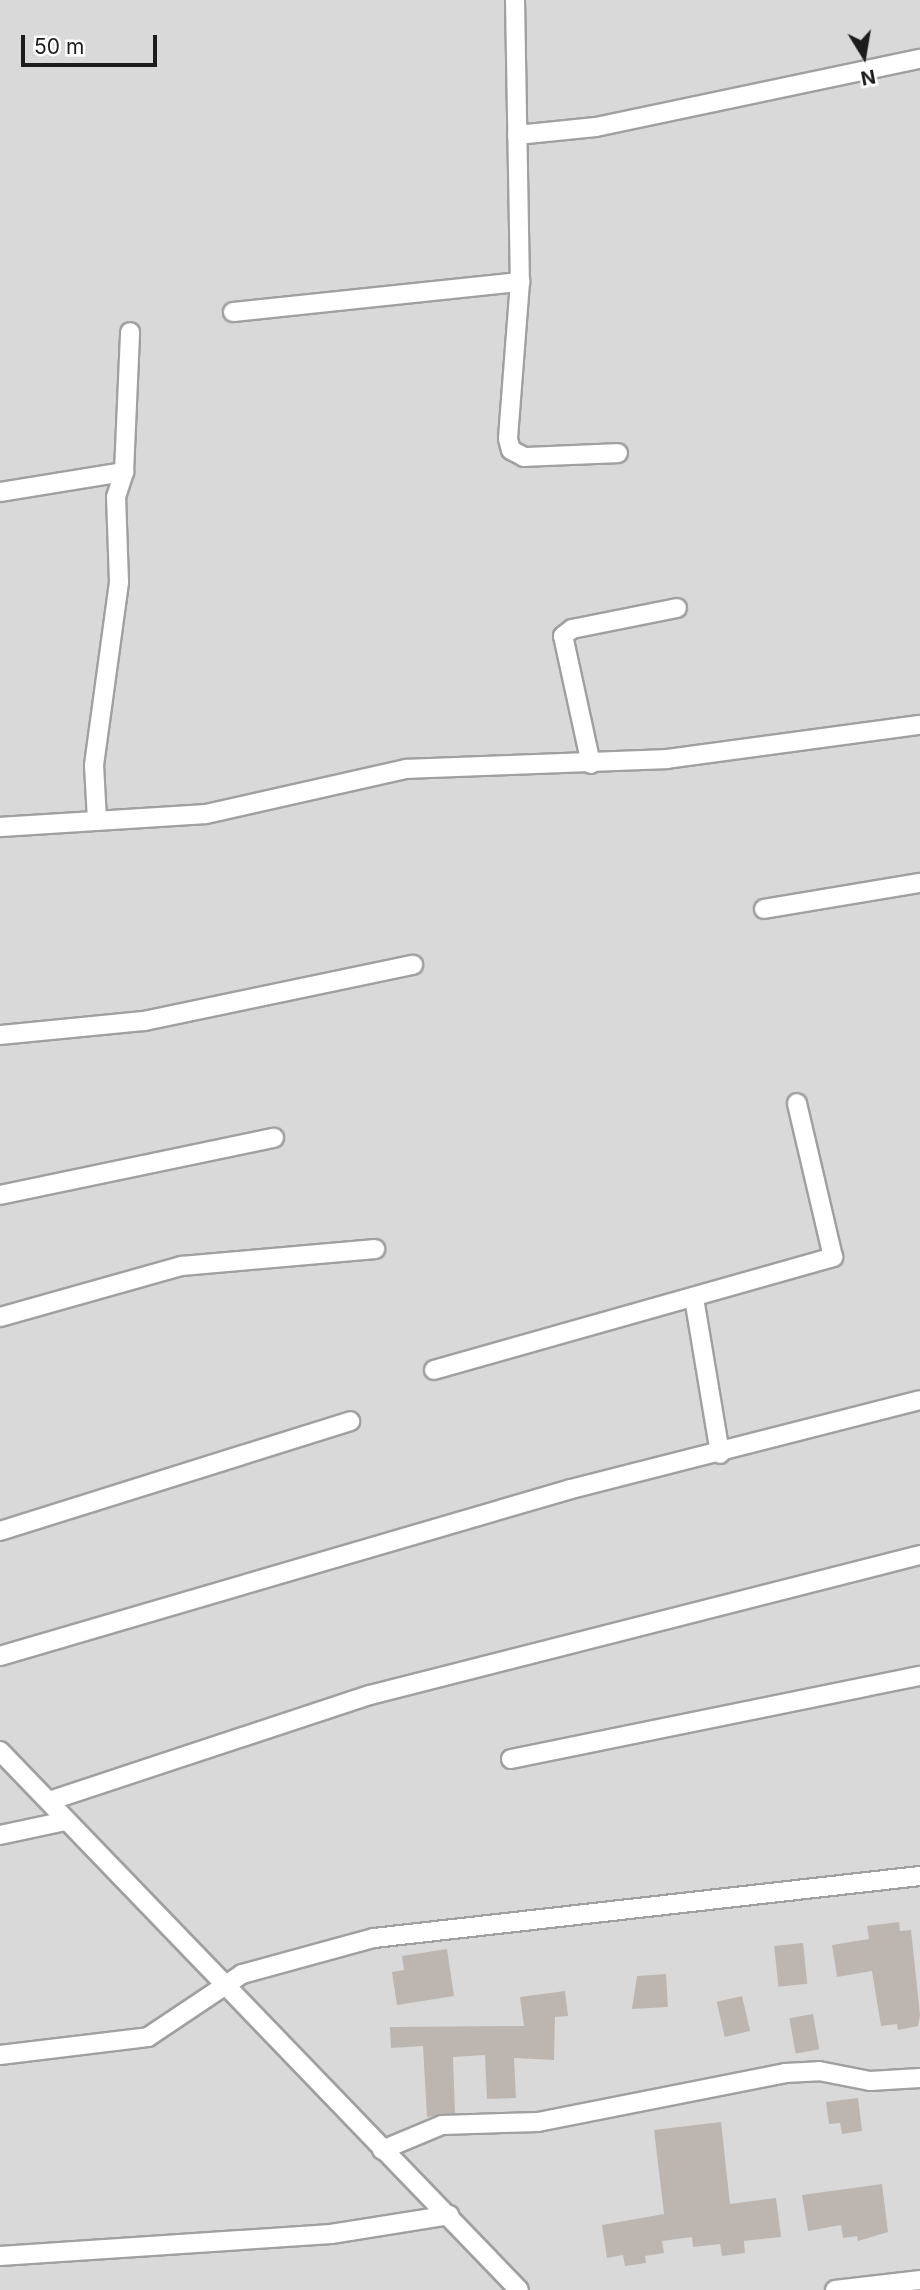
<!DOCTYPE html>
<style>
body{margin:0}
#map{position:relative;width:920px;height:2290px;overflow:hidden;background:#edeae3;font-family:Inter,sans-serif}
div>[style]{position:absolute}
[style*='--x']{left:calc(var(--x)*1px);top:calc(var(--y)*1px);width:calc(var(--w)*1px);rotate:calc(var(--a)*1deg)}
.residential>*{inset:0;background:#dad9d9;transform-origin:0 0}
.building>*{inset:0;background:#bdb6b0;transform-origin:0 0}
.roads{filter:drop-shadow(2px 0 #a0a0a0) drop-shadow(-2px 0 #a0a0a0) drop-shadow(0 2px #a0a0a0) drop-shadow(0 -2px #a0a0a0)}
.minor>*{height:18px;margin:-9px;padding:0 9px;transform-origin:9px;border-radius:9px;background:#fff}
span{translate:-50% -50%;white-space:nowrap;text-align:center;line-height:1.15;-webkit-text-stroke:6px #fff;paint-order:stroke}
.north{position:absolute;left:829px;top:21px;width:70px;height:70px;-webkit-text-stroke:5px #fff;paint-order:stroke;rotate:169deg;font-size:19px;font-weight:700;line-height:28px;text-align:center;color:#1c1c1c}
.north::after{content:'';display:block;margin:auto;width:24px;height:32px;background:#1c1c1c;clip-path:polygon(50% 0,100% 100%,50% 72%,0 100%)}
.scale{position:absolute;left:21px;top:35px;width:136px;height:32px;box-sizing:border-box;border:4px solid #1c1c1c;border-top:0;padding-left:9px;font-size:21px;line-height:24px;white-space:nowrap;color:#1c1c1c;-webkit-text-stroke:5px #fff;paint-order:stroke}
</style>
<div id="map">
<div class="residential">
<i style="left:0;top:0;width:920px;height:2290px"></i>
</div>
<div class="building">
<i style="clip-path:polygon(899px 1922px,900px 1931px,911px 1930px,920px 2015px,918px 2026px,898px 2030px,897px 2024px,881px 2026px,872px 1971px,837px 1977px,832px 1945px,869px 1939px,867px 1926px)"></i>
<i style="left:803px;top:1943px;width:41px;height:29px;rotate:84deg"></i>
<i style="clip-path:polygon(447px 1949px,454px 1996px,397px 2005px,392px 1972px,404px 1970px,402px 1956px)"></i>
<i style="clip-path:polygon(666px 1974px,668px 2007px,632px 2009px,637px 1976px)"></i>
<i style="clip-path:polygon(565px 1991px,568px 2016px,555px 2017px,554px 2060px,514px 2058px,516px 2098px,487px 2099px,485px 2055px,453px 2057px,455px 2113px,427px 2117px,423px 2046px,391px 2048px,390px 2027px,524px 2026px,520px 1997px)"></i>
<i style="left:742px;top:1996px;width:36px;height:26px;rotate:77deg"></i>
<i style="left:813px;top:2014px;width:36px;height:24px;rotate:80deg"></i>
<i style="clip-path:polygon(858px 2098px,862px 2131px,842px 2134px,840px 2123px,829px 2124px,826px 2102px)"></i>
<i style="clip-path:polygon(721px 2122px,730px 2204px,776px 2198px,781px 2237px,744px 2241px,745px 2253px,722px 2256px,720px 2244px,693px 2247px,692px 2237px,662px 2241px,664px 2253px,645px 2256px,646px 2263px,625px 2266px,623px 2255px,607px 2258px,602px 2225px,664px 2214px,654px 2130px)"></i>
<i style="clip-path:polygon(882px 2184px,888px 2232px,858px 2241px,857px 2236px,843px 2238px,841px 2225px,808px 2231px,802px 2195px)"></i>
</div>
<div class="roads">
<div class="minor">
<i style="--x:515;--y:0;--w:282;--a:89"></i>
<i style="--x:520;--y:282;--w:157;--a:94.4"></i>
<i style="--x:508;--y:439;--w:11;--a:75"></i>
<i style="--x:511;--y:450;--w:15;--a:28"></i>
<i style="--x:524;--y:457;--w:94;--a:-2.4"></i>
<i style="--x:517;--y:135;--w:79;--a:-5.8"></i>
<i style="--x:596;--y:127;--w:331;--a:-11.9"></i>
<i style="--x:233;--y:312;--w:289;--a:-6"></i>
<i style="--x:0;--y:492;--w:126;--a:-9.2"></i>
<i style="--x:591;--y:764;--w:131;--a:-102.3"></i>
<i style="--x:563;--y:636;--w:11;--a:-38"></i>
<i style="--x:572;--y:629;--w:107;--a:-11.3"></i>
<i style="--x:97;--y:820;--w:55;--a:-93.1"></i>
<i style="--x:94;--y:765;--w:185;--a:-82.2"></i>
<i style="--x:119;--y:582;--w:85;--a:-92"></i>
<i style="--x:116;--y:497;--w:26;--a:-72"></i>
<i style="--x:124;--y:472;--w:140;--a:-87.5"></i>
<i style="--x:0;--y:827;--w:206;--a:-3.6"></i>
<i style="--x:206;--y:814;--w:205;--a:-12.7"></i>
<i style="--x:406;--y:769;--w:261;--a:-2.2"></i>
<i style="--x:667;--y:759;--w:255;--a:-7.7"></i>
<i style="--x:764;--y:909;--w:158;--a:-9.5"></i>
<i style="--x:0;--y:1035;--w:145;--a:-5.6"></i>
<i style="--x:144;--y:1021;--w:275;--a:-11.8"></i>
<i style="--x:0;--y:1195;--w:280;--a:-11.8"></i>
<i style="--x:694;--y:1298;--w:158;--a:80.5"></i>
<i style="--x:0;--y:1317;--w:189;--a:-15.7"></i>
<i style="--x:182;--y:1266;--w:194;--a:-5"></i>
<i style="--x:434;--y:1370;--w:415;--a:-15.8"></i>
<i style="--x:833;--y:1257;--w:158;--a:-103.2"></i>
<i style="--x:0;--y:1531;--w:367;--a:-17.4"></i>
<i style="--x:0;--y:1656;--w:595;--a:-16.3"></i>
<i style="--x:571;--y:1489;--w:360;--a:-14.3"></i>
<i style="--x:0;--y:1751;--w:748;--a:46.08"></i>
<i style="--x:511;--y:1759;--w:417;--a:-11.5"></i>
<i style="--x:49;--y:1801;--w:338;--a:-18.3"></i>
<i style="--x:370;--y:1695;--w:568;--a:-14.28"></i>
<i style="--x:0;--y:1835;--w:67;--a:-12"></i>
<i style="--x:0;--y:2055;--w:149;--a:-6.9"></i>
<i style="--x:148;--y:2037;--w:113;--a:-33.8"></i>
<i style="--x:242;--y:1974;--w:137;--a:-15.3"></i>
<i style="--x:374;--y:1938;--w:550;--a:-6.48"></i>
<i style="--x:382;--y:2150;--w:65;--a:-22.6"></i>
<i style="--x:442;--y:2125;--w:96;--a:-1.8"></i>
<i style="--x:538;--y:2122;--w:252;--a:-11.2"></i>
<i style="--x:785;--y:2073;--w:34;--a:-3"></i>
<i style="--x:819;--y:2071;--w:52;--a:11.1"></i>
<i style="--x:870;--y:2081;--w:50;--a:-3.4"></i>
<i style="--x:0;--y:2256;--w:332;--a:-3.8"></i>
<i style="--x:331;--y:2234;--w:120;--a:-9.1"></i>
<i style="--x:835;--y:2290;--w:86;--a:-6.7"></i>
</div>
</div>
<div class="north">N</div>
<div class="scale">50 m</div>
</div>
